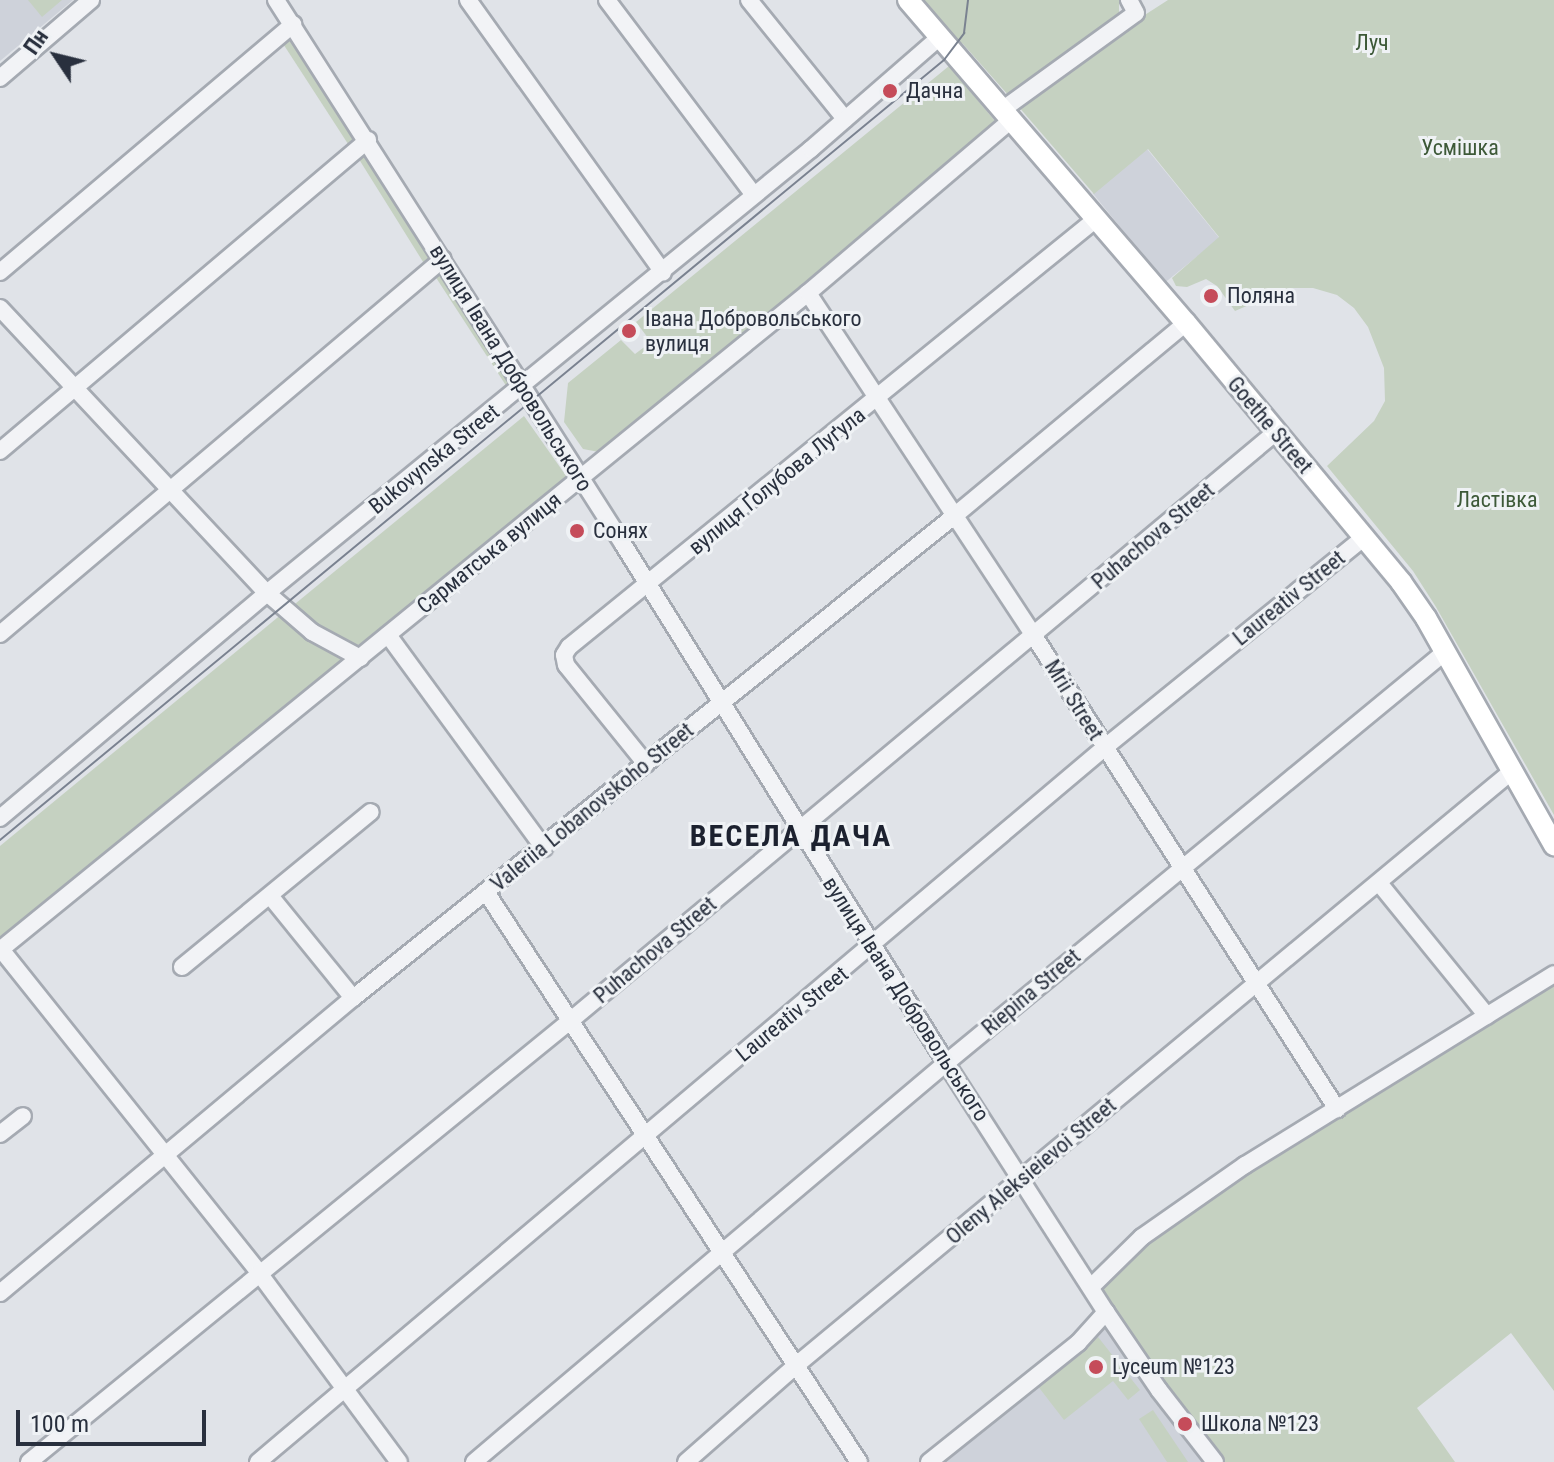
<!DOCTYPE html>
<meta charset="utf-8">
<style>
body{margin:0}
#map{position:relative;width:1554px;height:1462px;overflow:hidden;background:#e0e3e8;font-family:"Roboto Condensed",sans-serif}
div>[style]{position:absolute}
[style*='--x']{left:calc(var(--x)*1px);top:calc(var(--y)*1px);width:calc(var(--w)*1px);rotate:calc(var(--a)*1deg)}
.built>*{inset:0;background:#ced2da;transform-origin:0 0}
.green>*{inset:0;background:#c5d1c1;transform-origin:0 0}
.roads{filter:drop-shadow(2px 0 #a5aab2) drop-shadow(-2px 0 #a5aab2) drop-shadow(0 2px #a5aab2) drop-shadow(0 -2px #a5aab2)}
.minor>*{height:16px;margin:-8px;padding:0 8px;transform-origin:8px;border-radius:8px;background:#f2f3f6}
.major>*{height:20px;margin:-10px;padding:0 10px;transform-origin:10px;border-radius:10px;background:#fff}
.tram>*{height:2px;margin:-1px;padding:0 1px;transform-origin:1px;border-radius:1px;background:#7a8290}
.dots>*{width:22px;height:22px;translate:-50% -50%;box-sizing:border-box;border:4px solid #eff2f5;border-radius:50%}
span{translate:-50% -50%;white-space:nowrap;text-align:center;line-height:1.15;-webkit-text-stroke:6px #eff2f5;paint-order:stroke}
.park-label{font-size:22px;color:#3d5938}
.poi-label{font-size:22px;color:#29303e}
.left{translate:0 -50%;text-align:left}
.street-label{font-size:22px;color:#29303e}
.district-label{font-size:30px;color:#1c212f;font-weight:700;letter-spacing:2px}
.north{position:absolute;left:16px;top:16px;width:80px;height:80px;-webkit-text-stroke:6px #eff2f5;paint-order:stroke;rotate:305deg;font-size:22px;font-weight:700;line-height:32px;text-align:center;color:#29303e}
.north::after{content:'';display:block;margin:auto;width:28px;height:36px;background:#29303e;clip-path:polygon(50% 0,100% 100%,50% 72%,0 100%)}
.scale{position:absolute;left:16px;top:1410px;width:190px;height:36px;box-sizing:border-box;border:4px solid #29303e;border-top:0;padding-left:10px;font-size:24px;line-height:28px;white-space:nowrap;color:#29303e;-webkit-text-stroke:6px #eff2f5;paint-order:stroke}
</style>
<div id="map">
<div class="built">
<i style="clip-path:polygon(0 0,73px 0,0 61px)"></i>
<i style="left:1147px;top:149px;width:115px;height:70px;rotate:51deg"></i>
<i style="clip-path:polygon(1106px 1312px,1215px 1462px,929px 1462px)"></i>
</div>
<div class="green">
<i style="clip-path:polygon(28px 0,62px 0,42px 17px)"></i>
<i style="clip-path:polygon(917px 0,1119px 0,1119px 13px,1110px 24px,1009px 96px,963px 44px,943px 32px)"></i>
<i style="clip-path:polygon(1168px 0,1554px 0,1554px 815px,1436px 607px,1413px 571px,1327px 466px,1374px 421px,1385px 401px,1384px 368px,1368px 327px,1354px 308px,1337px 295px,1313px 288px,1288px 288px,1235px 311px,1217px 286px,1206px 279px,1187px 287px,1176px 286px,1172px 278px,1219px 237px,1148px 149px,1094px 194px,1018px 106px,1064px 67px)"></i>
<i style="left:291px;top:34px;width:128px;height:12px;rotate:57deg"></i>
<i style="clip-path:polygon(949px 66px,995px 121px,996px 131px,599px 452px,583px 449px,564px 422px,568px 383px,621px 340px,635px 354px,651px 342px,636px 322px)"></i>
<i style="left:368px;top:153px;width:126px;height:11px;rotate:58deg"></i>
<i style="left:440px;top:271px;width:134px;height:7px;rotate:57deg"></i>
<i style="clip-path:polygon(524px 416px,569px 480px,368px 643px,346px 647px,290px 608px)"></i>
<i style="clip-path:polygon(283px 613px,339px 653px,342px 662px,0 937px,0 846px)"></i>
<i style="clip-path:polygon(1554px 974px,1554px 1391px,1511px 1333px,1417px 1408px,1455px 1462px,1215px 1462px,1091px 1287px,1125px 1252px)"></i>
<i style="clip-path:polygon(1098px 1337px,1140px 1390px,1128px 1400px,1113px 1381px,1064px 1420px,1037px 1385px)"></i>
<i style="clip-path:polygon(1153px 1410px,1188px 1462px,1167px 1462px,1139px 1419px)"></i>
</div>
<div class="roads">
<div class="minor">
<i style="--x:276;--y:0;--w:645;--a:57.47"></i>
<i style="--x:623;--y:544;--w:611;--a:58.1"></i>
<i style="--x:946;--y:1063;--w:296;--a:57.3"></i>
<i style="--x:1106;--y:1312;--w:94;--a:55.8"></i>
<i style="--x:1159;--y:1390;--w:91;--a:52.1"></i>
<i style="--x:468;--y:0;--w:335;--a:54.4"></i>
<i style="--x:607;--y:0;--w:244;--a:53"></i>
<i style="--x:749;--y:0;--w:153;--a:51.1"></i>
<i style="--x:0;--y:78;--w:120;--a:-40.6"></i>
<i style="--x:1002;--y:110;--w:165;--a:-35.9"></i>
<i style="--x:1136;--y:13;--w:15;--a:-118"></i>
<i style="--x:0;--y:272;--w:384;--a:-40.2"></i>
<i style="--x:808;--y:293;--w:411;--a:56.6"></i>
<i style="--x:1034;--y:636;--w:562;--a:57.36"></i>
<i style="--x:0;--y:308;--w:391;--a:46.9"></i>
<i style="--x:267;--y:593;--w:60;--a:40.9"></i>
<i style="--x:312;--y:632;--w:55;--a:28.4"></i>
<i style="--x:0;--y:451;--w:482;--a:-40.2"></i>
<i style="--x:0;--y:634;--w:580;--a:-40.25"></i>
<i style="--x:388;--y:635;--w:264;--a:53.8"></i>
<i style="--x:646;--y:764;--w:127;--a:-128.9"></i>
<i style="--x:566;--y:665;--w:10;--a:-101"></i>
<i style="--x:564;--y:655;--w:9;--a:-58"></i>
<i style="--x:569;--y:647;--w:679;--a:-39.08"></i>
<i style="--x:0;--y:818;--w:349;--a:-40.1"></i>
<i style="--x:267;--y:593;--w:702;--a:-39.22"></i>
<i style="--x:811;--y:149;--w:171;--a:-41"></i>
<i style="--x:1379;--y:883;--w:171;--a:50.9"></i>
<i style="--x:486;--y:892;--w:681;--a:56.8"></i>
<i style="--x:271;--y:897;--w:130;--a:50.9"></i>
<i style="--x:0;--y:948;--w:416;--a:51.4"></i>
<i style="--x:259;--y:1273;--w:235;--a:53.5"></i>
<i style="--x:0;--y:950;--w:1041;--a:-39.12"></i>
<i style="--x:808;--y:293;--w:267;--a:-40.4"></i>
<i style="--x:182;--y:967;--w:244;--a:-39.4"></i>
<i style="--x:0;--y:1134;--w:29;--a:-38"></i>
<i style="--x:1091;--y:1287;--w:71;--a:-44.4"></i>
<i style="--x:1142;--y:1237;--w:126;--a:-35"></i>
<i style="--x:1245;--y:1165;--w:363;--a:-31.7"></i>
<i style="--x:0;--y:1293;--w:460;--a:-39.9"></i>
<i style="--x:353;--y:998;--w:769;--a:-38.72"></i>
<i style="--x:953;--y:517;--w:303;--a:-39.8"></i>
<i style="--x:29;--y:1462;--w:698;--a:-39.19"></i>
<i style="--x:570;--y:1021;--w:919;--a:-39.84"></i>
<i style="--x:258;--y:1462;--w:1107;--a:-40.16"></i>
<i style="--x:1104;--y:748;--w:336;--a:-39"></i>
<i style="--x:474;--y:1462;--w:618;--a:-40.21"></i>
<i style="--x:946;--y:1063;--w:646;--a:-39.48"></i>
<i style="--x:686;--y:1462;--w:144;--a:-41.3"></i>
<i style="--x:794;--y:1367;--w:932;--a:-39.69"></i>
<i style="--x:929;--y:1462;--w:191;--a:-38.6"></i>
<i style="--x:1078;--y:1343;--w:42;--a:-47.9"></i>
</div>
<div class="major">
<i style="--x:908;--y:0;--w:426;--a:49.3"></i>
<i style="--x:1186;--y:323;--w:337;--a:50.3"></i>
<i style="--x:1401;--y:582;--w:44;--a:55.2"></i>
<i style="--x:1426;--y:618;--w:261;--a:60.6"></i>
</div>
</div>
<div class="tram">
<i style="--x:0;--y:840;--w:1225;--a:-39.57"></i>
<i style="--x:944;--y:60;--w:34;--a:-53"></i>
<i style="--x:964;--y:33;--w:33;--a:-83"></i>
</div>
<div class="dots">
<i style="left:890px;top:91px;background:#c54c5a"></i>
<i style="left:1211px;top:296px;background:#c54c5a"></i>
<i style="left:629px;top:331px;background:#c54c5a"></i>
<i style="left:577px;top:531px;background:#c54c5a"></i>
<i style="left:1096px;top:1367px;background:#c54c5a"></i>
<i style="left:1185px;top:1424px;background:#c54c5a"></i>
</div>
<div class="park-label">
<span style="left:1372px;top:43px">Луч</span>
<span style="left:1460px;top:148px">Усмішка</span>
<span style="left:1497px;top:500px">Ластівка</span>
</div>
<div class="poi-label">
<span class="left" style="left:906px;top:91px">Дачна</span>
<span class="left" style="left:1227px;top:296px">Поляна</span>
<span class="left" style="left:645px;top:331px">Івана Добровольського<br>вулиця</span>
<span class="left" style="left:593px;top:531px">Сонях</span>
<span class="left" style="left:1112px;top:1367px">Lyceum №123</span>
<span class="left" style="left:1201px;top:1424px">Школа №123</span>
</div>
<div class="street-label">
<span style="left:511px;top:368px;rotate:58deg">вулиця Івана Добровольського</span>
<span style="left:1270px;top:425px;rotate:50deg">Goethe Street</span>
<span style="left:434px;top:459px;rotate:-39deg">Bukovynska Street</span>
<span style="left:777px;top:481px;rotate:-39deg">вулиця Ґолубова Луґула</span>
<span style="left:1153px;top:536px;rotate:-40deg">Puhachova Street</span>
<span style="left:489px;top:553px;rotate:-39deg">Сарматська вулиця</span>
<span style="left:1289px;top:598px;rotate:-39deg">Laureativ Street</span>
<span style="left:1074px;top:700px;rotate:58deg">Mrii Street</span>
<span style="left:592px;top:807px;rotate:-39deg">Valeriia Lobanovskoho Street</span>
<span style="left:655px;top:950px;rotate:-40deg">Puhachova Street</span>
<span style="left:1031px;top:992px;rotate:-40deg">Riepina Street</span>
<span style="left:906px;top:999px;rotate:57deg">вулиця Івана Добровольського</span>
<span style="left:792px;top:1014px;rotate:-39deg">Laureativ Street</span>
<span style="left:1031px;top:1171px;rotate:-40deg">Oleny Aleksieievoi Street</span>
</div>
<div class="district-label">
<span style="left:791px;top:836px">ВЕСЕЛА ДАЧА</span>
</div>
<div class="north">Пн</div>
<div class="scale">100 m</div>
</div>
